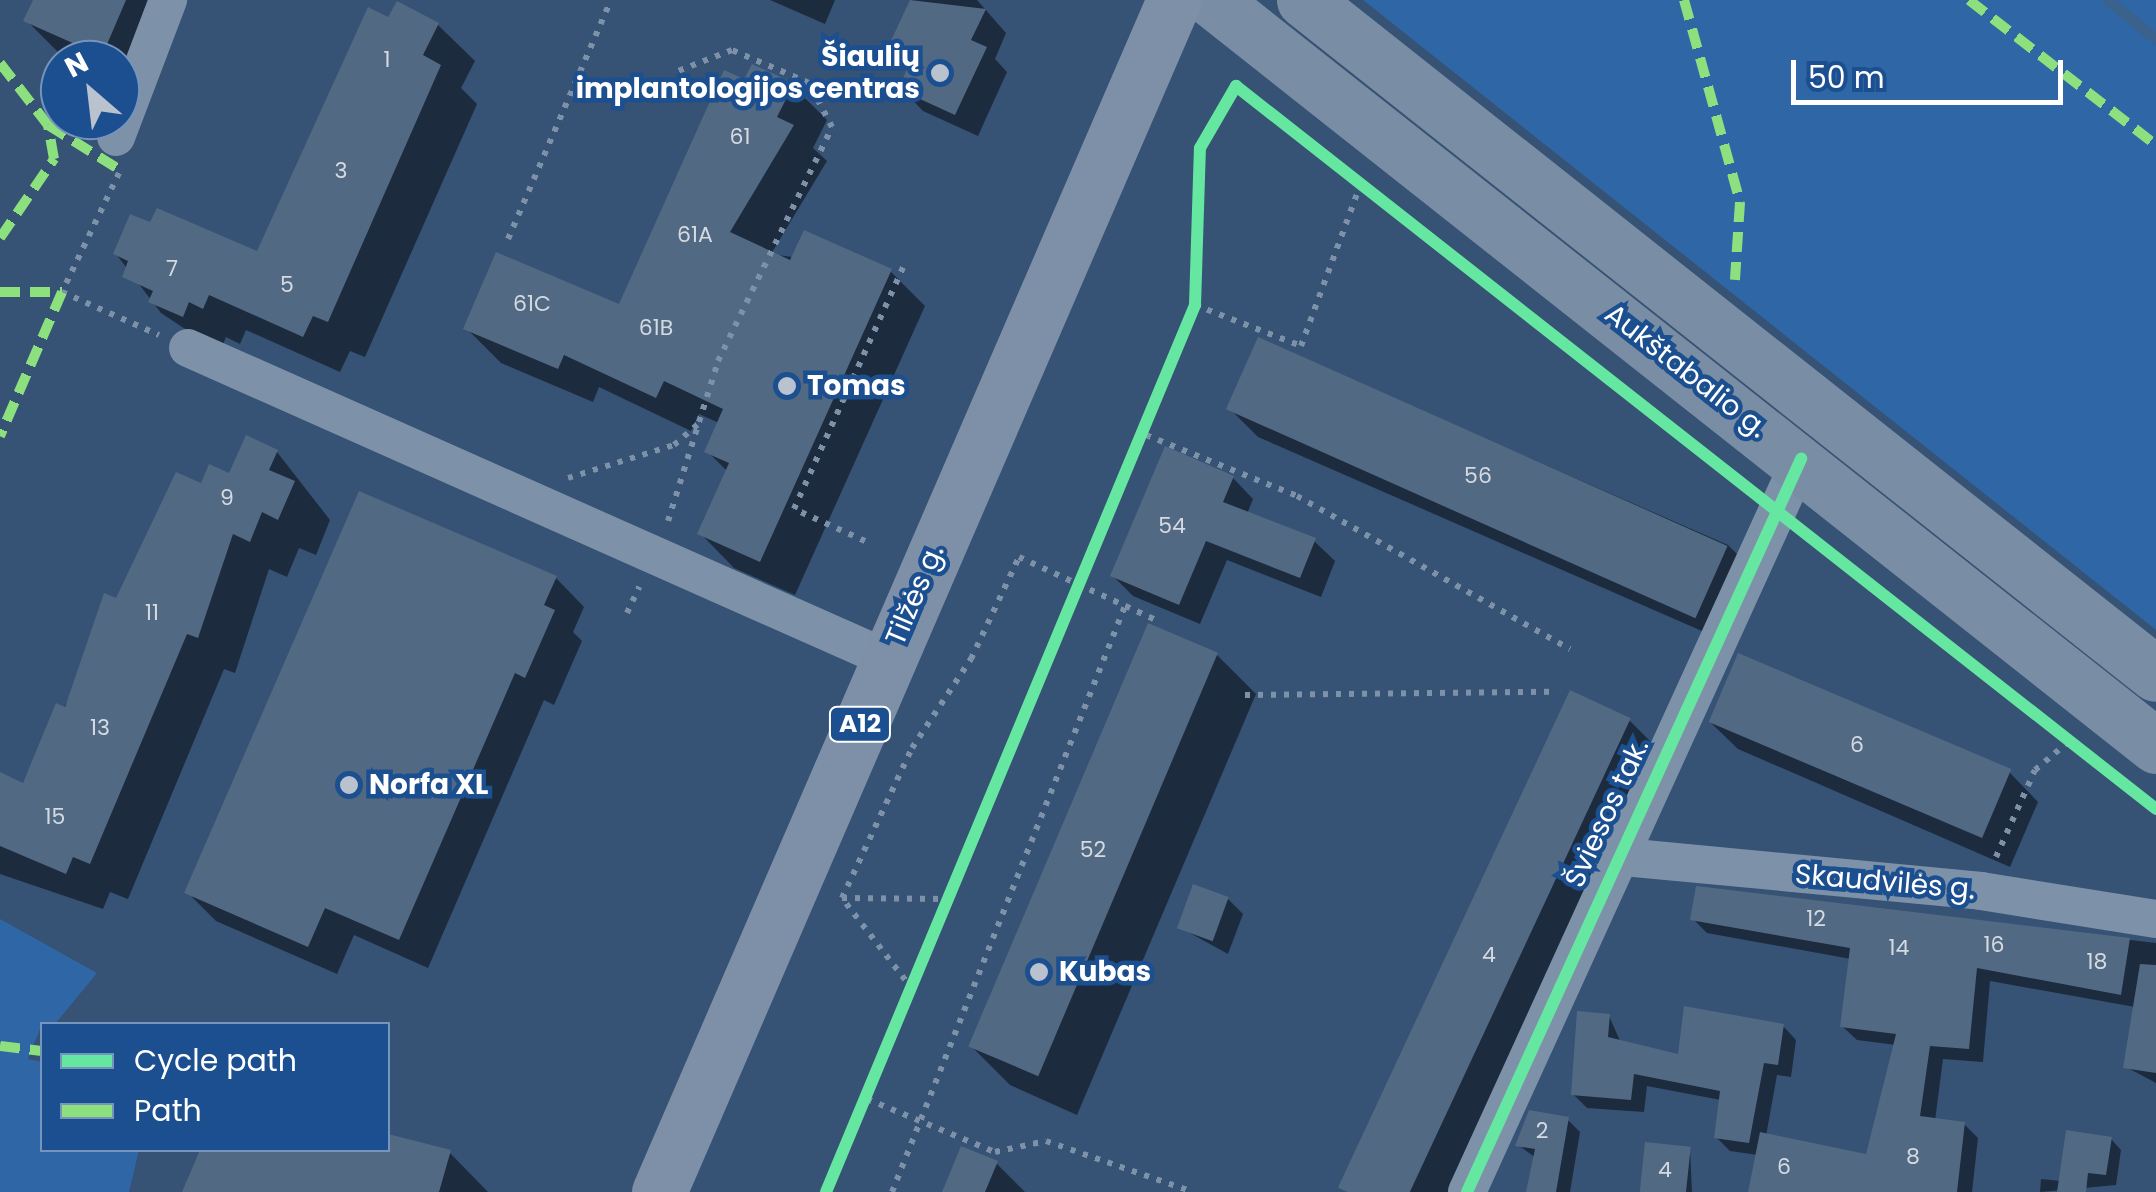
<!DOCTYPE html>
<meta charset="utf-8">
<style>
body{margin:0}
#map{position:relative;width:2156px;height:1192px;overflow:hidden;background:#365274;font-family:Poppins,sans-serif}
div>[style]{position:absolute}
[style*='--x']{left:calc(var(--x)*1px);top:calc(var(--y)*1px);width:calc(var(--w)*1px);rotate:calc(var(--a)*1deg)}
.green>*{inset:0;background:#2f66a5}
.shadow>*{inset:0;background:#0007}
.stream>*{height:11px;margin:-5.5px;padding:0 5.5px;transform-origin:5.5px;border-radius:5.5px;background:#3b618d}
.building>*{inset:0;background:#526984;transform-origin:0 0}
.path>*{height:6px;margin-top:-3px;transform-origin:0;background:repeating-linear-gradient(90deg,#7d92a8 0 5px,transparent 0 13px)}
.minor>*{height:38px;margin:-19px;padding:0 19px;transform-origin:19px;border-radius:19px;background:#7d92a8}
.secondary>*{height:55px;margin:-27.5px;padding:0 27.5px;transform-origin:27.5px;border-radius:27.5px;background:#798da4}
.trunk>*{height:55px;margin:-27.5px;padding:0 27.5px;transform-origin:27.5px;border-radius:27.5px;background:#7e90a7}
.quiet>*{height:10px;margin-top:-5px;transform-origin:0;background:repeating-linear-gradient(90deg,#8de07e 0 20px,transparent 0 30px)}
.cycleway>*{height:12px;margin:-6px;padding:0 6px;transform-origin:6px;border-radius:6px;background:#66e7a1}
.dots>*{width:28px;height:28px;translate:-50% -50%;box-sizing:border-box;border:5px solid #1b4f8f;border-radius:50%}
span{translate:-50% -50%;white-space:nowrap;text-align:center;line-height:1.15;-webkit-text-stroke:9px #1b4f8f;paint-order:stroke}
.number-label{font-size:22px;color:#d4dae0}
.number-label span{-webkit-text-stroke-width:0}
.shield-label span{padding:2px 8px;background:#1b4f8f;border:2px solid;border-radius:8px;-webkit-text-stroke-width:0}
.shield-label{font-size:25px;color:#fff;font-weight:700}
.poi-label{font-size:28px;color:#fff;font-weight:700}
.right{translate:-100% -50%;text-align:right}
.left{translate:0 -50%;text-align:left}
.street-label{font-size:28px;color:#fff}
.legend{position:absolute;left:40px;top:1022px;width:350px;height:130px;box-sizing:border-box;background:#1b4f8f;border:2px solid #7695bc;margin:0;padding:12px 18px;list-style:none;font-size:30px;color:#fff}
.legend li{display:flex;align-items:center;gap:20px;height:50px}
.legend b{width:50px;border:2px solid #7695bc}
.north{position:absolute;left:40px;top:40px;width:100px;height:100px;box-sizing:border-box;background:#1b4f8f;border:2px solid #7695bc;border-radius:50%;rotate:332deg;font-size:28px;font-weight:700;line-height:40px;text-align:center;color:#fff}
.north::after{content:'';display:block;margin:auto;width:35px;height:45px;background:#b9c2ce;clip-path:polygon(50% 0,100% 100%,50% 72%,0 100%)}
.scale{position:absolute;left:1791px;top:60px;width:272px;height:45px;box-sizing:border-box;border:5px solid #fff;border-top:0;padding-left:12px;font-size:30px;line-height:35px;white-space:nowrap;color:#fff;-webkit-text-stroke:8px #1b4f8f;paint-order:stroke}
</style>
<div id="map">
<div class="green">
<i style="clip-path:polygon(1363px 0,2156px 0,2156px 630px)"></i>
<i style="clip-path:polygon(0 919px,97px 973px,55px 1024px,42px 1024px,28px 1059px,42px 1062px,42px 1150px,139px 1150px,129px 1192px,0 1192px)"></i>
</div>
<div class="shadow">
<i style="clip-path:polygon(35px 0,182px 0,120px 84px,120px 60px,65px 59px,26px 20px)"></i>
<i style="clip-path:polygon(770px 0,835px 0,825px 24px)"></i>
<i style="clip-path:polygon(912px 0,977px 0,1006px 33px,995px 59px,1007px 72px,978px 136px,923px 111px,901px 88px,912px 64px,892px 44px)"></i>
<i style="clip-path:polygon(390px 21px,438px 25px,475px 61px,461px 88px,477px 104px,365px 357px,350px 351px,340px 372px,246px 330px,240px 344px,226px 337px,220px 352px,161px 313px,116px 254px,259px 255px)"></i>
<i style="clip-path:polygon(745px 83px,792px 85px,827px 120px,813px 148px,827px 161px,771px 254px,890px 271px,925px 306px,795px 595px,734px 568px,700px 533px,728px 472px,707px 451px,719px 423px,699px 414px,691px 431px,599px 387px,593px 402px,501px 363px,466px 328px,620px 307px)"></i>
<i style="clip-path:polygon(1259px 340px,1728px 545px,1757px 574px,1727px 642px,1258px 437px,1229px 408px)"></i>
<i style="clip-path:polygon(277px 452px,330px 520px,316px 555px,299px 548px,287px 577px,269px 569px,235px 673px,224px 669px,128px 899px,110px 892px,103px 909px,0 874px,0 775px,25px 786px,117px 601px,202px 486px)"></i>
<i style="clip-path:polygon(1233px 478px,1253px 499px,1247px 514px,1314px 541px,1335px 561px,1321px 597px,1227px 560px,1200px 624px,1133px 596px,1113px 576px)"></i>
<i style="clip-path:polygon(556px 578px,584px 607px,573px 632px,582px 641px,554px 705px,544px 700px,428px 968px,354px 935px,337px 974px,216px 921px,187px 892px)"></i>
<i style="clip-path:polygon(1217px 655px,1256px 694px,1077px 1115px,1010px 1085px,971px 1046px)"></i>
<i style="clip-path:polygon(1629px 720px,1668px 759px,1476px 1192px,1350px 1192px)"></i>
<i style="clip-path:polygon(1709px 721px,2010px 773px,2038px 802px,2010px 867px,1738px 749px)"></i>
<i style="clip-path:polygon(1698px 889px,2156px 943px,2156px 1083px,2126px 1067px,2135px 1007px,1990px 981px,1983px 1062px,1943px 1059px,1935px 1121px,1964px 1124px,1978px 1138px,1972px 1192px,1754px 1192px,1758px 1155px,1730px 1151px,1717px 1138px,1721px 1100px,1647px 1086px,1644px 1112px,1587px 1108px,1573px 1094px,1609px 1016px,1621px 1043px,1680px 1057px,1783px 1026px,1796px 1040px,1791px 1077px,1777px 1075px,1766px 1136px,1868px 1157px,1896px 1045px,1857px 1040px,1843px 1027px,1851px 959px,1707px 933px,1693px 919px)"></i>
<i style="clip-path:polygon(1228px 899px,1243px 914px,1228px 954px,1179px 927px)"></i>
<i style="clip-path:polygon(1567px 1119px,1580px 1132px,1570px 1192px,1529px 1192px,1536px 1158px,1518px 1145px)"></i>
<i style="clip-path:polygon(388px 1137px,449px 1152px,488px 1192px,185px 1192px,201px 1150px,388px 1150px)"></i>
<i style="clip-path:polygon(2111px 1139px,2121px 1150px,2116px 1185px,2040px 1192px,2041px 1179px,2061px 1181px)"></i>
<i style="clip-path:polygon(1690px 1150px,1692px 1192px,1641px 1192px)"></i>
<i style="clip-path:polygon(996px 1163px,1025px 1192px,945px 1192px)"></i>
</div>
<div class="stream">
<i style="--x:2108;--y:0;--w:62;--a:39.1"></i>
</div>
<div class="building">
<i style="clip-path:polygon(33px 0,126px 0,102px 56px,23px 21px)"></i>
<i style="clip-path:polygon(910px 0,986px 9px,971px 40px,987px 47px,955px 115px,898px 89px,913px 56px,889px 45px)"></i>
<i style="clip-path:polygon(397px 1px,439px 23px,423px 55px,441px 65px,328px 322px,313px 316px,303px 337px,209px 295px,203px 309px,189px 302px,183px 317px,148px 302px,153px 291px,122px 277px,128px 261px,113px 254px,130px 214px,150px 222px,157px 208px,257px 251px,368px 7px,388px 17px)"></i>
<i style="clip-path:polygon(752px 64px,794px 83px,777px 117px,794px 125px,730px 232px,790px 260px,804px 230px,892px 269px,760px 562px,697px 534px,729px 463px,704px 452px,723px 409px,664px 381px,656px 398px,564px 355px,558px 369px,463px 329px,496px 252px,619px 304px,724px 70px,744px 79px)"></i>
<i style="left:1258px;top:337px;width:514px;height:79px;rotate:24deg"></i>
<i style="clip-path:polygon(246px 435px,278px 450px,269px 470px,295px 481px,278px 520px,262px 512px,250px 542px,233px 534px,198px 638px,187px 634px,90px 864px,73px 857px,66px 874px,0 846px,0 772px,23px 783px,56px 703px,65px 707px,104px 593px,116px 598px,176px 472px,201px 483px,209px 464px,229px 473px)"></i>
<i style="clip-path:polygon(1165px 446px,1234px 476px,1223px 502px,1316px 538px,1300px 578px,1206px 541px,1179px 605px,1110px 576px)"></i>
<i style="clip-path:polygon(359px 491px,557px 576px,544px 605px,555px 610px,525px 678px,515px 673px,399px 940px,325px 908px,308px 947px,184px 893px)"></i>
<i style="left:1148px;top:623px;width:76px;height:460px;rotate:23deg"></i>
<i style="left:1738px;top:653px;width:297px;height:75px;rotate:23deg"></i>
<i style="left:1570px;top:690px;width:67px;height:549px;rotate:25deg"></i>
<i style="left:1193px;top:884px;width:38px;height:47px;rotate:20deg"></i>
<i style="clip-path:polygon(1696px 886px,2130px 938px,2121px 995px,1977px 968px,1969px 1049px,1930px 1046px,1920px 1116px,1965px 1122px,1957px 1192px,1748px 1192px,1760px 1132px,1866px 1154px,1896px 1034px,1840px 1027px,1850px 948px,1690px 920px)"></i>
<i style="clip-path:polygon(2140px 964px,2156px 965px,2156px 1073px,2123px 1068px)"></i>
<i style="clip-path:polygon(1684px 1006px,1784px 1024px,1778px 1065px,1764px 1063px,1749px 1143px,1714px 1138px,1720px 1091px,1634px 1074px,1631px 1100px,1571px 1095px,1577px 1011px,1610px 1014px,1608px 1037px,1678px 1054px)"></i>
<i style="clip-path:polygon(1529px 1110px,1569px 1117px,1556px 1192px,1526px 1192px,1535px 1149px,1515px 1146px)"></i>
<i style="clip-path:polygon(2066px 1130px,2112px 1137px,2106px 1175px,2088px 1173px,2086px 1192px,2057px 1192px)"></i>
<i style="clip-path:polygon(388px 1134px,451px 1150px,439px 1192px,182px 1192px,200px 1150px,388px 1150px)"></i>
<i style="left:1645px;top:1142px;width:46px;height:50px;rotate:6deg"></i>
<i style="clip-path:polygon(961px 1146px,998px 1161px,985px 1192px,942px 1192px)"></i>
</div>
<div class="path">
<i style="--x:119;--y:173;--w:132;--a:115.6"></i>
<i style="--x:62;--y:292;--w:106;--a:23.9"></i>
<i style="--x:508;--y:239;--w:253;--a:-66.7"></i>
<i style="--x:1195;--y:305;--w:114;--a:21.1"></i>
<i style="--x:1301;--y:346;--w:182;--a:-69.8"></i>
<i style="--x:1146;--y:435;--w:163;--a:22"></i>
<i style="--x:1297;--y:496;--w:313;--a:29.3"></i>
<i style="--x:568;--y:478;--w:111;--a:-17.3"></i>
<i style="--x:674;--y:445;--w:37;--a:-41"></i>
<i style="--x:668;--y:521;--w:168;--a:-72.6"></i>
<i style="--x:718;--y:361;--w:260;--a:-64"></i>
<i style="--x:832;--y:127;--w:50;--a:-117.6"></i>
<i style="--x:809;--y:83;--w:84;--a:-156.8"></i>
<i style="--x:732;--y:50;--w:58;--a:158.7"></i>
<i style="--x:865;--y:541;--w:78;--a:-155.7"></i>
<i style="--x:794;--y:509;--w:272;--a:-65.7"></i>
<i style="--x:627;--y:613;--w:29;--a:-65"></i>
<i style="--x:1245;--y:695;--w:305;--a:-0.6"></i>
<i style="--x:1996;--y:857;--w:95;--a:-65.9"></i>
<i style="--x:2035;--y:770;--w:43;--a:-40.3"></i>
<i style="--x:842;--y:898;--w:166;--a:-65"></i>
<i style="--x:912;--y:748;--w:107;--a:-56.5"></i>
<i style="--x:971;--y:659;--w:113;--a:-64.8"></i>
<i style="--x:1019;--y:557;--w:153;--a:24.7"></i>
<i style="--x:913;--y:990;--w:116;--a:-127.7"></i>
<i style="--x:842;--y:898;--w:108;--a:0.5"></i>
<i style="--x:867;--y:1099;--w:139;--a:22.5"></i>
<i style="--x:995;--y:1152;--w:52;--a:-12.2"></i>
<i style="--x:1046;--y:1141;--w:156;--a:19.1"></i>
<i style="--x:892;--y:1192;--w:631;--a:-68.32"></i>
</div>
<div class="minor">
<i style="--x:116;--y:137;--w:147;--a:-69.2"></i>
<i style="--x:188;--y:348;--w:766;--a:23.95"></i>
<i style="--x:1613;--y:856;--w:370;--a:5.4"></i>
<i style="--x:1981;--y:891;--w:177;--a:9.1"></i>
<i style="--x:1467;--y:1192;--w:806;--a:-65.5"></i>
</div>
<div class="secondary">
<i style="--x:1212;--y:0;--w:1203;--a:38.32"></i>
<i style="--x:1304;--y:0;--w:1086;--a:38.35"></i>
</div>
<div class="trunk">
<i style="--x:659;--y:1192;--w:1298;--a:-66.63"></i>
</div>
<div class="quiet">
<i style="--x:1684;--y:0;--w:210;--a:74.5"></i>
<i style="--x:1740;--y:202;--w:78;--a:93.7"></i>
<i style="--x:1969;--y:0;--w:237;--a:37.8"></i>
<i style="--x:0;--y:63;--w:78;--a:52.3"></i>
<i style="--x:48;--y:125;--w:85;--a:32"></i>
<i style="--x:0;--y:238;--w:96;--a:-55.6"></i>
<i style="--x:54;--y:159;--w:35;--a:-100"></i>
<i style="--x:0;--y:292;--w:62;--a:0"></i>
<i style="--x:62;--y:292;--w:157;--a:113.3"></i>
<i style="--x:0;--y:1046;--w:42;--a:6.8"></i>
</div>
<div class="cycleway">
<i style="--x:826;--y:1192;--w:961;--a:-67.41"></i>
<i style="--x:1195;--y:305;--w:157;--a:-88.2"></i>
<i style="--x:1200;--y:148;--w:72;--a:-59.9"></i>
<i style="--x:1236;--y:86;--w:1170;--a:38.16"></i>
<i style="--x:1467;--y:1192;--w:806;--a:-65.5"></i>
</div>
<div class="dots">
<i style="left:940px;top:73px;background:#b9c2ce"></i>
<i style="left:787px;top:386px;background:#b9c2ce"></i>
<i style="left:349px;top:785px;background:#b9c2ce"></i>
<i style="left:1039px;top:972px;background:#b9c2ce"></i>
</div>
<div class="number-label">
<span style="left:387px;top:60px">1</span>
<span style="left:740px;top:137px">61</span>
<span style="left:341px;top:171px">3</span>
<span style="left:695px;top:235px">61A</span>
<span style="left:172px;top:269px">7</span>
<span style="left:287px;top:285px">5</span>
<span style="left:532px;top:304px">61C</span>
<span style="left:656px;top:328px">61B</span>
<span style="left:1478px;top:476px">56</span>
<span style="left:227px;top:498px">9</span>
<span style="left:1172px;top:526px">54</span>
<span style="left:152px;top:613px">11</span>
<span style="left:100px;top:728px">13</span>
<span style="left:1857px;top:745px">6</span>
<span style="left:55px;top:817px">15</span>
<span style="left:1093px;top:850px">52</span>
<span style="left:1816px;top:919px">12</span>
<span style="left:1994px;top:945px">16</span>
<span style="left:1899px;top:948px">14</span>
<span style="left:1489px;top:955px">4</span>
<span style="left:2097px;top:962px">18</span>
<span style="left:1542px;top:1131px">2</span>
<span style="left:1913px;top:1157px">8</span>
<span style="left:1784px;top:1167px">6</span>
<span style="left:1665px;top:1170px">4</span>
</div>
<div class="shield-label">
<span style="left:860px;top:724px">A12</span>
</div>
<div class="poi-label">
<span class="right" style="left:920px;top:73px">Šiaulių<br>implantologijos centras</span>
<span class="left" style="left:807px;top:386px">Tomas</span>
<span class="left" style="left:369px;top:785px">Norfa XL</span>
<span class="left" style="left:1059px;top:972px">Kubas</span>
</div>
<div class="street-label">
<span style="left:1686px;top:371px;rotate:38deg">Aukštabalio g.</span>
<span style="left:915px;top:595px;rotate:-67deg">Tilžės g.</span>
<span style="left:1607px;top:813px;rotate:-65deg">Šviesos tak.</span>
<span style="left:1885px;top:882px;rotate:5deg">Skaudvilės g.</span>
</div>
<ul class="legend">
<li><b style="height:12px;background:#66e7a1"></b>Cycle path</li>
<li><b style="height:12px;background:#8de07e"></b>Path</li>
</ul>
<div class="north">N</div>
<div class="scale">50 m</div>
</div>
